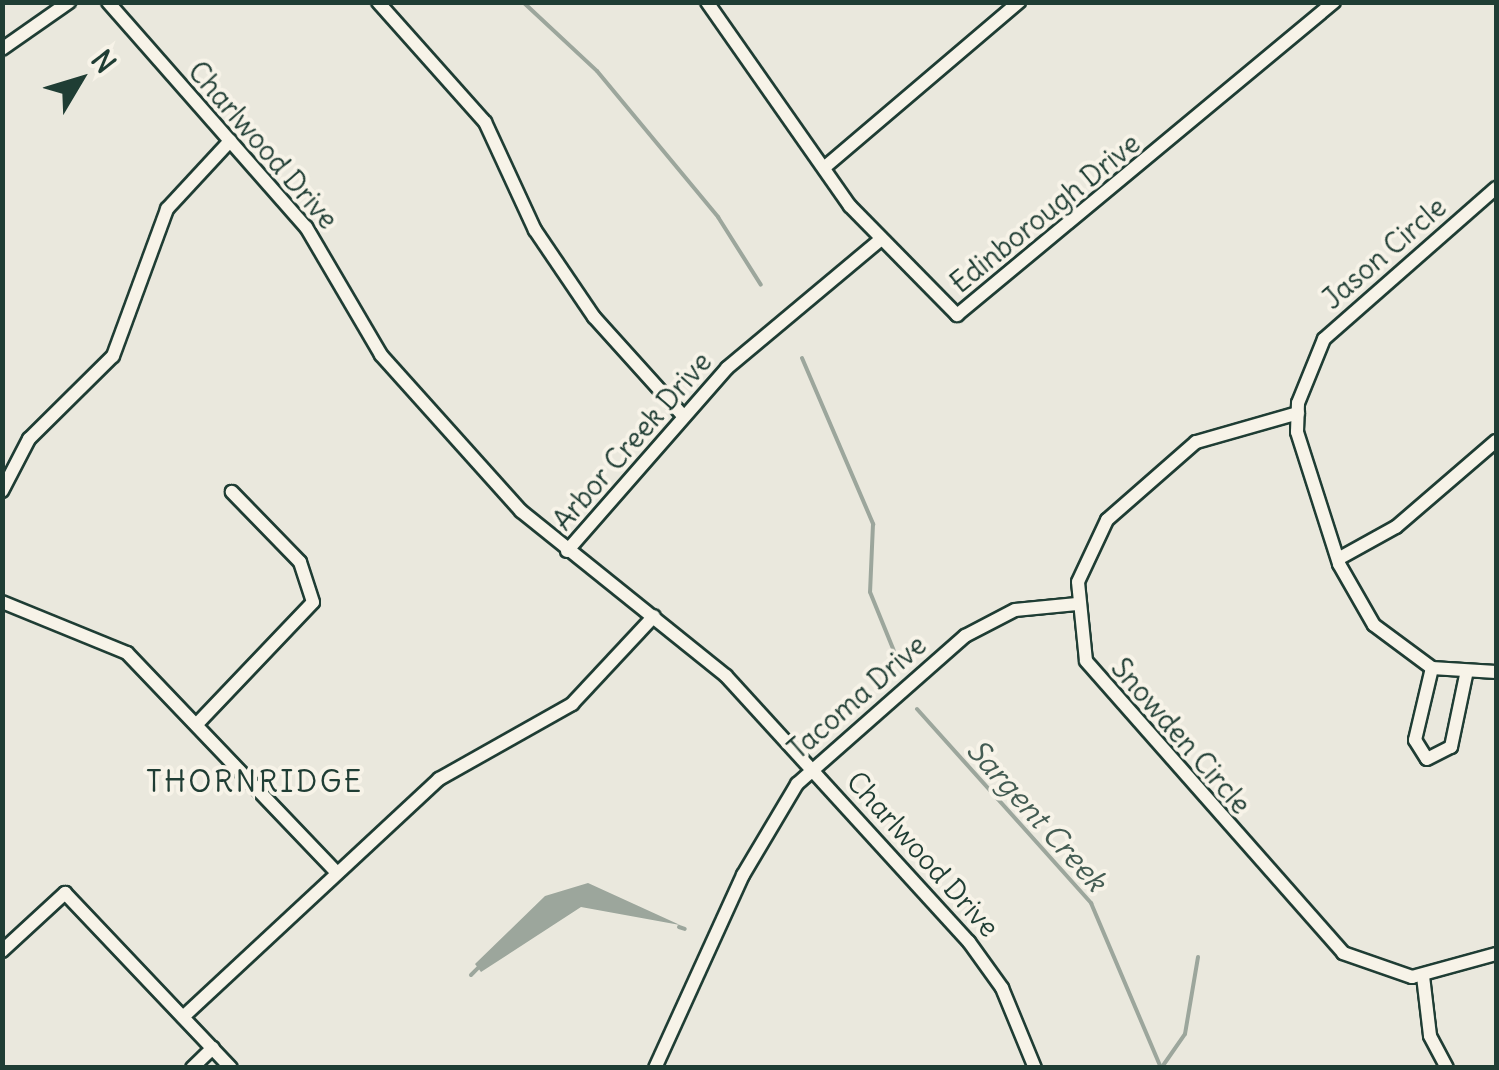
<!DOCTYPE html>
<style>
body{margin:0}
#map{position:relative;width:1499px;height:1070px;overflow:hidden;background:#eae8dd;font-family:Delius,sans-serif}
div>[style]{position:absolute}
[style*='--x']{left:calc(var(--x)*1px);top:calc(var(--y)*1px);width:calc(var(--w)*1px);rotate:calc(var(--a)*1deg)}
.water>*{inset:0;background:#9ca69c}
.stream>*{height:4px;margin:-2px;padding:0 2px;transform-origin:2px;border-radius:2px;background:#9ca69c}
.roads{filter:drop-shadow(2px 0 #1f3d34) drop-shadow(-2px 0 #1f3d34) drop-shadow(0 2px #1f3d34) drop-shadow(0 -2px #1f3d34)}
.minor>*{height:12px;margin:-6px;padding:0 6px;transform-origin:6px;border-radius:6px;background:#f7f3e8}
span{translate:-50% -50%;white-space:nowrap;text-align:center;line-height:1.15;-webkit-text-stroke:8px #f7f3e8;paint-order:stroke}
.street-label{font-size:28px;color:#1f3d34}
.neighbourhood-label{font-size:30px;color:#1f3d34;letter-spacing:2.5px}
.water-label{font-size:30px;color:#445c53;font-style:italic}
.frame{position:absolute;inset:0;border:5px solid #1f3d34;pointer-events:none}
.north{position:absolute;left:30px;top:30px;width:100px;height:100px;-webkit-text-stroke:8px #f7f3e8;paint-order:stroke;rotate:52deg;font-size:28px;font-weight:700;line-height:40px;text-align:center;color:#1f3d34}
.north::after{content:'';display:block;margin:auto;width:35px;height:45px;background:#1f3d34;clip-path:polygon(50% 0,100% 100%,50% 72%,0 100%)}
</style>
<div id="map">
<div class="water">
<i style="clip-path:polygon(588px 883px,680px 925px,581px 907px,481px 972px,475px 964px,545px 896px)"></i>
</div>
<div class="stream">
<i style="--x:523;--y:2;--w:101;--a:43"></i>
<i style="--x:597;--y:71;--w:190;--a:50.3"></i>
<i style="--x:718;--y:217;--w:80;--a:57.7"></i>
<i style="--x:802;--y:358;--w:181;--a:66.8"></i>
<i style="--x:873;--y:524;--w:68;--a:92.5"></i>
<i style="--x:870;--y:592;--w:74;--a:67.9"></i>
<i style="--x:917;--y:709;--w:261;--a:48.1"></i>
<i style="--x:1091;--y:903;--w:179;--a:67"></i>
<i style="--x:679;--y:927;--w:6;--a:18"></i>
<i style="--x:471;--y:975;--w:10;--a:-45"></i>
<i style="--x:1162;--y:1067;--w:40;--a:-55.1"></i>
<i style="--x:1185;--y:1034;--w:78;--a:-80.4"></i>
</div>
<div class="roads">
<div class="minor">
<i style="--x:108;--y:2;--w:300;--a:48.7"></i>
<i style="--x:306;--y:227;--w:148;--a:59.6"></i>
<i style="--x:381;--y:355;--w:210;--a:48.1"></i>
<i style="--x:521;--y:511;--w:263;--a:38.8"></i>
<i style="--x:726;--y:676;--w:360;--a:47.6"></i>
<i style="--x:969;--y:942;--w:57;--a:54.3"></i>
<i style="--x:1002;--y:988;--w:87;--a:67.6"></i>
<i style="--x:378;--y:2;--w:161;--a:48.3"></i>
<i style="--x:485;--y:122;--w:119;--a:65.2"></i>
<i style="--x:535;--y:230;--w:105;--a:55.9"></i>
<i style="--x:594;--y:317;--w:133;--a:48"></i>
<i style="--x:707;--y:2;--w:249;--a:55"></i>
<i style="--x:850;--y:206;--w:153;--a:45.5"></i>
<i style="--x:957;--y:315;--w:490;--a:-39.7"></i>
<i style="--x:2;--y:49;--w:82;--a:-35"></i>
<i style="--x:825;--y:167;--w:255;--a:-40.4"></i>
<i style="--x:1496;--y:188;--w:229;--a:138.7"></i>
<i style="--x:1324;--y:339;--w:69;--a:112.1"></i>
<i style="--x:1298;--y:403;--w:29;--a:92"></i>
<i style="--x:1297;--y:432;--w:139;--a:72.3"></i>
<i style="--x:1339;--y:564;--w:70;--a:60.2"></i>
<i style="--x:1374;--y:625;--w:72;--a:36.6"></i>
<i style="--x:1432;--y:668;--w:64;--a:3.6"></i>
<i style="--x:1298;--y:413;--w:106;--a:164.1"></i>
<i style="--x:1196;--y:442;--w:118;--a:138.8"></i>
<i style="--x:1107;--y:520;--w:68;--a:115.1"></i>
<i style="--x:1078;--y:582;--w:79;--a:84.2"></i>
<i style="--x:1086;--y:661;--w:389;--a:48.6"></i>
<i style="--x:1343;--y:953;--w:73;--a:19.2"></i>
<i style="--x:1412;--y:977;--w:87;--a:-15.3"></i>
<i style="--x:2;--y:491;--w:59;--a:-62.6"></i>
<i style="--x:29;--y:439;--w:118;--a:-44.7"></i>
<i style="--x:113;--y:356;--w:157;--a:-69.8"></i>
<i style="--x:167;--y:209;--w:93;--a:-47.2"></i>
<i style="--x:567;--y:551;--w:243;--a:-48.8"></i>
<i style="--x:727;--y:368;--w:198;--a:-39.9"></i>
<i style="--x:1338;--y:559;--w:66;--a:-28.9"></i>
<i style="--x:1396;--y:527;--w:132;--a:-40.7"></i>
<i style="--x:2;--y:602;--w:135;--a:22.2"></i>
<i style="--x:127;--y:653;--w:303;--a:46.3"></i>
<i style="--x:1432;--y:668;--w:74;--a:103.3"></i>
<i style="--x:1415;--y:740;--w:22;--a:58"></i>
<i style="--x:1427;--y:759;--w:27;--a:-27"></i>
<i style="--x:1451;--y:747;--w:74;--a:-78.2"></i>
<i style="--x:197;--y:724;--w:168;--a:-46.4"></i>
<i style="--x:313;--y:602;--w:42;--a:-108"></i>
<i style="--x:300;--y:562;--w:98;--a:-134.2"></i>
<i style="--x:2;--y:951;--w:86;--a:-42.6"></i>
<i style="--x:65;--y:893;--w:241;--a:46.5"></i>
<i style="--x:1423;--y:976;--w:60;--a:83.3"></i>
<i style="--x:1430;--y:1036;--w:36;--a:62"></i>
<i style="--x:183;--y:1017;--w:350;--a:-42.9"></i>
<i style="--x:439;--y:779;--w:153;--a:-29.4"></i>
<i style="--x:572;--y:704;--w:120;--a:-47"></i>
<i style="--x:192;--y:1068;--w:29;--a:-44"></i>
<i style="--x:655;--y:1068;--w:212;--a:-65.5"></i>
<i style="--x:743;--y:875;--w:106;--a:-59.3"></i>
<i style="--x:797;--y:784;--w:224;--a:-41.4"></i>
<i style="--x:965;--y:636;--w:56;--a:-27.5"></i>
<i style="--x:1015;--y:610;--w:62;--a:-5.5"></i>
</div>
</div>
<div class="street-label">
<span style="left:263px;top:145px;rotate:49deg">Charlwood Drive</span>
<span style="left:1045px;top:213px;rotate:-39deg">Edinborough Drive</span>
<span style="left:1384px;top:253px;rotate:-41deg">Jason Circle</span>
<span style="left:632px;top:441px;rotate:-49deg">Arbor Creek Drive</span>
<span style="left:857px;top:697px;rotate:-41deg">Tacoma Drive</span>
<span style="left:1181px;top:736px;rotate:49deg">Snowden Circle</span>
<span style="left:923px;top:854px;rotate:48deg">Charlwood Drive</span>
</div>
<div class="neighbourhood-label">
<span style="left:255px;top:781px">THORNRIDGE</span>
</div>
<div class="water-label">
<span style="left:1037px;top:815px;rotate:48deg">Sargent Creek</span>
</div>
<div class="frame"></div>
<div class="north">N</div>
</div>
